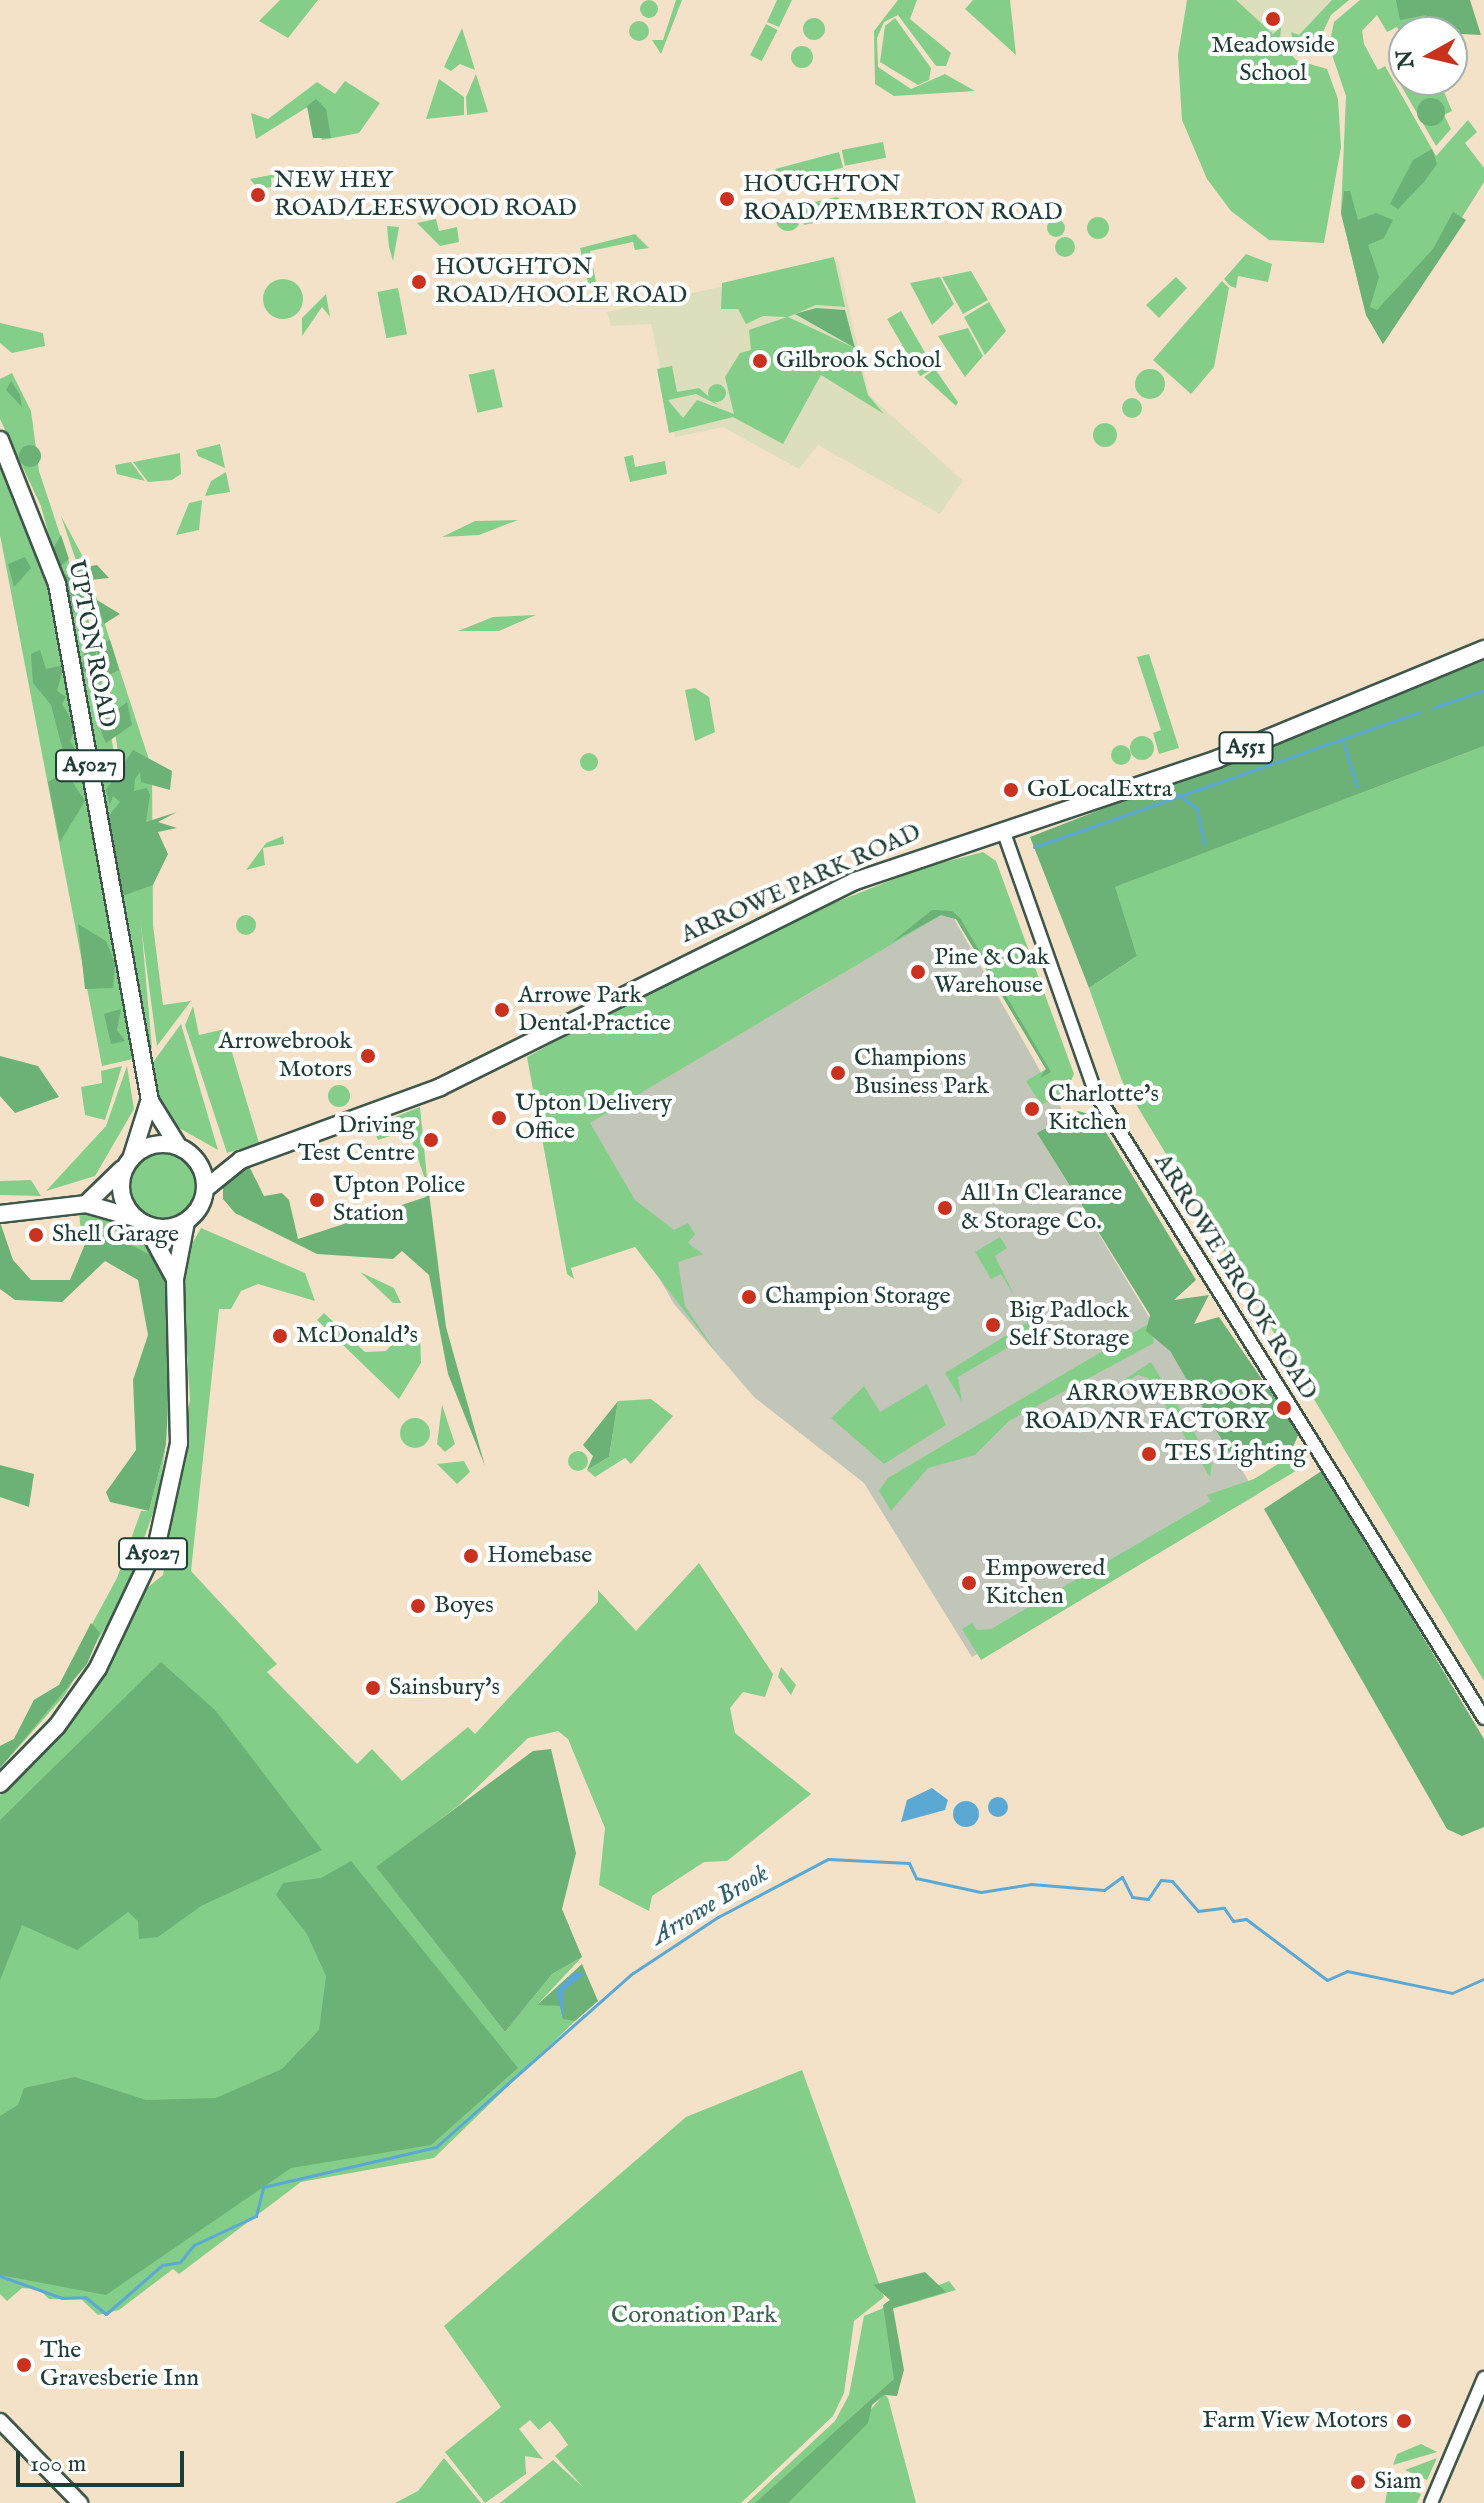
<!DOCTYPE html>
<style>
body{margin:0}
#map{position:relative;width:1484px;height:2503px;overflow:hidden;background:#f3e2c8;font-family:"IM FELL English",serif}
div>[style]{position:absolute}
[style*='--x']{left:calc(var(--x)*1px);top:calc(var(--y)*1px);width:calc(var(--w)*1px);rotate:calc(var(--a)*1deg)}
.built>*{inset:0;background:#dcdebc}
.industrial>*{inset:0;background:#c2c6b9}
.green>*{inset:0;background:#85ce8a;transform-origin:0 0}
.round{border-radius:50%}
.forest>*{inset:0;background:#6cb176}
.water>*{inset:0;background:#5ba8d4}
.stream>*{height:3px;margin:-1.5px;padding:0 1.5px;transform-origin:1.5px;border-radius:1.5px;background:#5ba8d4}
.roads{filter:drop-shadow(2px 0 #3f564a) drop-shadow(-2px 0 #3f564a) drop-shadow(0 2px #3f564a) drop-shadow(0 -2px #3f564a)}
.tertiary>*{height:12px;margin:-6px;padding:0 6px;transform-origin:6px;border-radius:6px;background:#fff}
.secondary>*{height:14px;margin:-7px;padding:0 7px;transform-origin:7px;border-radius:7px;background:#fff}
.primary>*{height:16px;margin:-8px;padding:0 8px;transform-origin:8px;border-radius:8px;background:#fff}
.primary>.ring{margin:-8px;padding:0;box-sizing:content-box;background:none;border:16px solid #fff;border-radius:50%}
.dots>*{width:22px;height:22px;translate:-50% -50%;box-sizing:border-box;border:4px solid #fff;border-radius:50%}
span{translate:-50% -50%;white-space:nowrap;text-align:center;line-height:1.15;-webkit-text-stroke:8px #fff;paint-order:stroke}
.shield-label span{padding:2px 6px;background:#fff;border:2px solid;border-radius:6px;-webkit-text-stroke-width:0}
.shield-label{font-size:22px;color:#1f3d34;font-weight:700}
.poi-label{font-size:24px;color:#1f3d34}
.left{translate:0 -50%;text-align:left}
.right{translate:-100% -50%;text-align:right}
.street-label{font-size:24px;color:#1f3d34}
.park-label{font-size:24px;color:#38614a}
.water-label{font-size:26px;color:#34626c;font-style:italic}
.north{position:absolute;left:1388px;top:16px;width:80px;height:80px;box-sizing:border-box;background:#fff;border:2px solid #a5b1ae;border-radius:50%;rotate:262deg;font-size:22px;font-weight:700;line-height:32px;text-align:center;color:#1f3d34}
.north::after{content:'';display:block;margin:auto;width:28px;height:36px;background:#c8321e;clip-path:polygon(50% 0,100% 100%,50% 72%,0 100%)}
.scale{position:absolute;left:16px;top:2451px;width:168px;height:36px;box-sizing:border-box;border:4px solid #1f3d34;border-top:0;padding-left:10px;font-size:24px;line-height:28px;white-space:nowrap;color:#1f3d34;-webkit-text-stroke:6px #fff;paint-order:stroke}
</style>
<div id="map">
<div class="built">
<i style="clip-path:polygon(1206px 0,1337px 0,1289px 54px)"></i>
<i style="clip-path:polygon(838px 261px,869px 395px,963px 481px,940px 514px,818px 445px,799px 469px,723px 427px,675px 437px,651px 324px,611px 326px,607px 312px)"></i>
</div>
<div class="industrial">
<i style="clip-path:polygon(948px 908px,1065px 1115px,1038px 1134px,1257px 1495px,972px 1657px,864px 1483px,754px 1397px,674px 1304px,575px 1130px,825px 984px,815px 966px)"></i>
</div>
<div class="green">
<i class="round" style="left:640px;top:0;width:18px;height:18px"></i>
<i style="clip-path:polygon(280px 0,318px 0,288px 38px,259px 21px)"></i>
<i style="clip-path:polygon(676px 0,682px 0,661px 54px,652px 40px,663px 40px)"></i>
<i style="clip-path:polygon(777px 0,792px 0,779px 27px,767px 22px)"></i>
<i style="clip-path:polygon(898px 0,917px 0,910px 19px,951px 53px,946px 66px,936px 66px,898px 15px,884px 22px,877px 38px,878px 67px,911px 89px,945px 74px,975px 91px,894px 96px,875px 84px,874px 31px)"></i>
<i style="clip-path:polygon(973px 0,1010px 0,1016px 55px,965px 9px)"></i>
<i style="clip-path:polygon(1187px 0,1236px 0,1273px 34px,1281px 27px,1280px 41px,1296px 60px,1327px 69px,1338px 99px,1341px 147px,1324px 243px,1269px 240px,1231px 211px,1207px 179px,1182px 120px,1178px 55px)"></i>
<i style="clip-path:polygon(1332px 0,1349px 0,1331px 15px,1317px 45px,1296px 49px,1291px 32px,1299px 35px)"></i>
<i style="clip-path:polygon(1360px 0,1416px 0,1432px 20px,1437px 32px,1404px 32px,1404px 39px,1397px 27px,1387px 32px,1377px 15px,1362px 31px,1364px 44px,1378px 70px,1385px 66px,1436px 156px,1468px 120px,1477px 132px,1465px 143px,1484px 168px,1484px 182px,1383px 344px,1366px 315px,1341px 213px,1346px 96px,1329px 46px,1334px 22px)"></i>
<i class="round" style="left:803px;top:18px;width:22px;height:22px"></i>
<i style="clip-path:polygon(895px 18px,931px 68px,929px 80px,918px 85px,880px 62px,885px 26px)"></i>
<i class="round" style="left:629px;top:21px;width:20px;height:20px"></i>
<i style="left:766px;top:24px;width:13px;height:35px;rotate:27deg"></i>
<i style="clip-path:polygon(462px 28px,475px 70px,460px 64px,451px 71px,444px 67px)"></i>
<i class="round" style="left:791px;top:46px;width:22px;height:22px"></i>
<i style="clip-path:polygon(476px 74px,488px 112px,467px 115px,466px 97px)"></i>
<i style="clip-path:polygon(1404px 74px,1404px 80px,1439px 80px,1452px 111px,1444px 115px,1451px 129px,1436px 146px,1396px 77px)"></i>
<i style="clip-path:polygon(439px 79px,464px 97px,464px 115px,426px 119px)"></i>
<i style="clip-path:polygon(345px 81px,380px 103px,359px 133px,322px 140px,314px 103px,256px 139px,251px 113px,268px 119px,317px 82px,335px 94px)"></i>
<i style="left:883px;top:142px;width:16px;height:42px;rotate:79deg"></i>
<i style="left:839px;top:152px;width:16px;height:66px;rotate:75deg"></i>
<i style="clip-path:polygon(301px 169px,303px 180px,293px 174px,271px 178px,272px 187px,258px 189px,250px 179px)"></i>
<i style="clip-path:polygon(837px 197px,859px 213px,804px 225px,800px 205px)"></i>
<i class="round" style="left:776px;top:207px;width:24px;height:24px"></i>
<i class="round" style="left:1087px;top:217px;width:22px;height:22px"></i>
<i class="round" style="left:1047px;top:219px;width:18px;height:18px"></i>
<i style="clip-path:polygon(436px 219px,439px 231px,457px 227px,459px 242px,440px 246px,417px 223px)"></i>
<i style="clip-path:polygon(387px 226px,399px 227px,393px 261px,389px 247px)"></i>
<i style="clip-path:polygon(635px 234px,649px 248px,635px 250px,633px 242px,590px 251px,597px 287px,588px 283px,580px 248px)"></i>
<i class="round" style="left:1055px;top:237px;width:20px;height:20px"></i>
<i style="clip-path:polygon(1246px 254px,1272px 264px,1268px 282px,1238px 276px,1236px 288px,1230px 286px,1224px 279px)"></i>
<i style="clip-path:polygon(834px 257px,845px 307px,816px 305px,788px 317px,855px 348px,868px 395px,884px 414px,821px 375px,783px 444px,733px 417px,669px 433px,657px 369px,672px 366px,677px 392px,699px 388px,718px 405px,696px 394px,668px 400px,683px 418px,697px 400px,734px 414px,725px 377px,740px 353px,751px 350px,749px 330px,787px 317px,763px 316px,746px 324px,738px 309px,721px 309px,722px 283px)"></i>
<i style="clip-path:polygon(971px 271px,988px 300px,963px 314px,942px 277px)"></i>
<i style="clip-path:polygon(940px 277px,954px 304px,932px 325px,910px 283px)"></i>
<i style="clip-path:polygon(1176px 277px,1187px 288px,1159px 318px,1146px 305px)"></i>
<i class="round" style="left:263px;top:279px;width:40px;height:40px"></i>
<i style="clip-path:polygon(1222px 281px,1229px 288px,1214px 367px,1191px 394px,1153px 360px)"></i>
<i style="left:398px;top:288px;width:47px;height:21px;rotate:79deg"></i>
<i style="clip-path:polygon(326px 294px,330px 317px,322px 307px,302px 336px,302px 318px)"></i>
<i style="clip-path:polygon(989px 302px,1006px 331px,985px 355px,964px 317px)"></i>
<i style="left:901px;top:311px;width:66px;height:16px;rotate:60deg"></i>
<i style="clip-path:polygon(0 323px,43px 333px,45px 346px,12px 353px,0 343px)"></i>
<i style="clip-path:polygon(968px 328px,983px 356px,965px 377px,938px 336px)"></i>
<i style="left:494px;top:369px;width:39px;height:26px;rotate:77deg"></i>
<i style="clip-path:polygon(935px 369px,958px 402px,956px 406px,924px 377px)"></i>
<i class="round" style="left:1135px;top:369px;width:30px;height:30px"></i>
<i style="clip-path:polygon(12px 373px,31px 411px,39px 471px,96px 643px,140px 912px,152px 1048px,147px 1057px,61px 580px,41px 506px,0 419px,0 379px)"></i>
<i class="round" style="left:708px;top:384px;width:18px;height:18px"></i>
<i class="round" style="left:1122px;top:398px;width:20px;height:20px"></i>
<i class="round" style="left:1093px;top:423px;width:24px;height:24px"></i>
<i style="clip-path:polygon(220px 444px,225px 468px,198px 456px,196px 450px)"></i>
<i style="clip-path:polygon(180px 453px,181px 474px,172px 480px,148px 482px,133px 462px)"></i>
<i style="clip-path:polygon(633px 455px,635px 467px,665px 461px,667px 474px,630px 482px,624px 457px)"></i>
<i style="clip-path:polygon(131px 462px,145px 481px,117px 474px,115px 465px)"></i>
<i style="clip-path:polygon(0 463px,53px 604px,133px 1059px,102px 1066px,0 535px)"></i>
<i style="clip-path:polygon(226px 472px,230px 492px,205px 496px,211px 481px)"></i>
<i style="clip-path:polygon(202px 500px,199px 530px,176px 535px,189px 503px)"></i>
<i style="clip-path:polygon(61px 516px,83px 557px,152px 769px,153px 925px,163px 1005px,191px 1001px,157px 1046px,103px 641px)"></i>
<i style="clip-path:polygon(518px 520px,479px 535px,442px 537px,475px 521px)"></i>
<i style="clip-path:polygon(536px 615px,499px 631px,458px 631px,493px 617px)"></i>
<i style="clip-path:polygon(1149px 654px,1179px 748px,1159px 754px,1153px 733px,1161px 730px,1137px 657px)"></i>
<i style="clip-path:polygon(695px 688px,709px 697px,715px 732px,695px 741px,685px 690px)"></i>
<i class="round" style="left:1130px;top:736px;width:24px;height:24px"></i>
<i class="round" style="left:1111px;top:745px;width:20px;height:20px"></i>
<i style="clip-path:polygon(1484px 746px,1484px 1681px,1122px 1081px,1089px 988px,1137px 956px,1114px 887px)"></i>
<i class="round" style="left:580px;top:753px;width:18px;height:18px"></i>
<i style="clip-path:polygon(283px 836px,284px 844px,263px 848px,265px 865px,246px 870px,266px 843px)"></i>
<i style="clip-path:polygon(983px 852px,996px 861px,1074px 1074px,1067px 1091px,1041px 1105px,1026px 1081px,1046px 1069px,956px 919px,941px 915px,590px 1123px,635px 1200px,674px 1230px,688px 1223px,695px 1234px,688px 1243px,703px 1254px,678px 1262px,685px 1306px,716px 1352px,635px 1247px,571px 1268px,574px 1279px,567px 1274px,527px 1057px,738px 941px,922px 868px)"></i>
<i class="round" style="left:236px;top:915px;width:20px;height:20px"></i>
<i style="clip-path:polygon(193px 1006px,199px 1035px,225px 1029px,259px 1143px,227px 1153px,185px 1025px)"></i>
<i style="clip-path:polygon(181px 1024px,218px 1150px,172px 1124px,160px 1108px,151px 1065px)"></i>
<i style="clip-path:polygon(122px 1066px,105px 1120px,85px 1115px,81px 1087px,102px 1083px,101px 1071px)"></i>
<i style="clip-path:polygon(127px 1066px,134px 1109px,95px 1176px,46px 1191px,106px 1126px)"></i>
<i class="round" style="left:328px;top:1085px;width:22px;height:22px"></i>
<i style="clip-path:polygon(420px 1107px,427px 1177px,425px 1179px,408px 1130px,378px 1140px,372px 1126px)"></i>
<i class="round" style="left:127px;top:1151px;width:70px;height:70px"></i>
<i style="clip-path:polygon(31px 1180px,41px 1196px,0 1195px,0 1181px)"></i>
<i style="clip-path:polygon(98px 1210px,129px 1229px,156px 1258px,92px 1230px,81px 1233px,79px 1212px)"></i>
<i style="clip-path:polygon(201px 1228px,305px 1273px,315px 1301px,258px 1284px,241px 1291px,231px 1309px,219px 1309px,191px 1571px,277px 1664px,267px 1672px,357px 1764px,372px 1749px,402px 1781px,468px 1727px,475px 1734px,598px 1602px,598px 1590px,636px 1631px,699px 1563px,773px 1674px,765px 1697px,743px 1692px,730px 1708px,735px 1733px,811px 1794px,727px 1861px,704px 1862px,652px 1896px,649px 1911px,599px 1885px,605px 1828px,568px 1739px,558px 1731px,528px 1738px,459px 1805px,377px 1868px,505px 2032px,552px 1974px,582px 1957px,538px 2004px,560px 2006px,575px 2021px,434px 2158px,301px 2182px,179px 2274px,173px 2269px,119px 2310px,98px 2315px,81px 2299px,49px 2299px,39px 2289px,22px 2288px,7px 2301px,0 2294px,0 1795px,63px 1729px,147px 1588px,163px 1575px,190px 1399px,181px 1263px)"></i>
<i style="clip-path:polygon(1000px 1237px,1007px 1248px,995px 1256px,1015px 1297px,1001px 1274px,991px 1279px,975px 1252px)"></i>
<i style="clip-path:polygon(360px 1272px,394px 1288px,401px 1303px,393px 1303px)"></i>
<i style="clip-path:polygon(324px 1313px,365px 1352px,386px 1351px,405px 1331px,420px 1336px,421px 1363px,399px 1399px,317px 1320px)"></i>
<i style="clip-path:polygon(1033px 1319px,1039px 1329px,958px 1377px,962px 1402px,945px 1373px)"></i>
<i style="clip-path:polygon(1150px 1323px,1154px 1343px,1009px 1421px,975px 1455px,928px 1468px,891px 1511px,879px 1491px,888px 1478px)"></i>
<i style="clip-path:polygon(1151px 1362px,1212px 1462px,1210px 1477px,1148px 1378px,1138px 1375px,1074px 1413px)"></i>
<i style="clip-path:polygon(927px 1384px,946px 1425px,884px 1464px,831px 1418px,864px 1386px,880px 1412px)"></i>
<i style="clip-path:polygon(651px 1399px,673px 1416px,631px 1464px,625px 1458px,595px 1477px,587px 1470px,609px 1457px,618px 1401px)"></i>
<i style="clip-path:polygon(442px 1405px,455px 1444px,445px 1452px,437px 1444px)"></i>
<i class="round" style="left:400px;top:1418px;width:30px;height:30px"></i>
<i style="clip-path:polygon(166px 1444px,157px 1502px,122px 1600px,64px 1696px,0 1768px,0 1746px,14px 1739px,34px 1700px,59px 1685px,117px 1578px,141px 1511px,149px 1511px)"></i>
<i class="round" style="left:568px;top:1451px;width:20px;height:20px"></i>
<i style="clip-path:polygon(1297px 1452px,1308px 1457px,1304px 1466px,981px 1660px,962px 1629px,972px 1623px,977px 1630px,991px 1629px,1211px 1501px,1207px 1495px,1254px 1479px)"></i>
<i style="clip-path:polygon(464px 1461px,470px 1472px,457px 1484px,437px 1464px)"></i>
<i style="clip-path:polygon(781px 1667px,796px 1685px,791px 1695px,778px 1677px)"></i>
<i style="clip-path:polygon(802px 2070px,884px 2297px,854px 2321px,844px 2393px,833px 2416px,741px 2503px,500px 2503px,553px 2460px,583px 2487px,555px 2456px,568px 2445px,559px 2432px,550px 2421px,539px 2430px,530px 2420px,519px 2429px,543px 2459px,525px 2456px,526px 2474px,485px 2503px,445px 2452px,501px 2407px,444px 2326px,686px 2117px)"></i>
<i style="clip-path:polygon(949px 2281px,956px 2290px,885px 2311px,899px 2381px,869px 2403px,866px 2415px,884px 2394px,888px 2398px,916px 2503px,747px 2503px,835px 2421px,849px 2395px,864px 2316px)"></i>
<i style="clip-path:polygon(1421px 2444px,1437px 2452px,1393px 2465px,1397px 2454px)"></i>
<i style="clip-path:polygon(444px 2458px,481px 2503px,395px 2503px,418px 2491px)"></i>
<i style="clip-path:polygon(1437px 2458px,1427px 2480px,1405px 2470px)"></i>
<i style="clip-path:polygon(1389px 2481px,1421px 2494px,1417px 2503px,1385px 2503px)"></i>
</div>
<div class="forest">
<i style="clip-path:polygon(1396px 0,1470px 0,1481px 35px,1461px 34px,1452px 51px,1452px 32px,1416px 32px,1427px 15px,1400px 20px)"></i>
<i class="round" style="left:1417px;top:98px;width:28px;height:28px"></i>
<i style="clip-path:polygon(316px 99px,326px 109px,331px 138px,313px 138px,307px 106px)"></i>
<i style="clip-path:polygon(1432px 149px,1437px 164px,1424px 182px,1398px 209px,1390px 204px,1413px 160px)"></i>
<i style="clip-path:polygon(1344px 191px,1350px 191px,1358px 220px,1376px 213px,1393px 220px,1384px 238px,1368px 245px,1379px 277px,1370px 307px,1377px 310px,1433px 249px,1453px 212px,1466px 220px,1383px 344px,1366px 315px,1341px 213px)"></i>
<i style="clip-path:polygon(816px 308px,845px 310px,855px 348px,795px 314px)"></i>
<i style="clip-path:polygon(11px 381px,20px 395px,22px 407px,6px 390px)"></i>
<i class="round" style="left:19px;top:445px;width:22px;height:22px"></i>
<i style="clip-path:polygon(61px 535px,69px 559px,58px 568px,53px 549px)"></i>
<i style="clip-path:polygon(25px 557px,31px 568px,14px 587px,8px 564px)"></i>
<i style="clip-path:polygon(97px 565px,109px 578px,90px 580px,97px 600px,120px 614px,104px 624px,96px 601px,69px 615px,61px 580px,72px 569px)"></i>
<i style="clip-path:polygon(88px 640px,96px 646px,110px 640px,119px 670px,103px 678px,96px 648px,96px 672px,80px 672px)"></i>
<i style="clip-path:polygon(40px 650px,46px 669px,64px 665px,57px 691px,66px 697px,62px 704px,76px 727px,70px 741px,80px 757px,67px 766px,51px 705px,33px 683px,31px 654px)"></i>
<i style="clip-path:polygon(1484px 660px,1484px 746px,1115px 887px,1137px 956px,1089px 988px,1030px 837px)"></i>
<i style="clip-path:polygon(127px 702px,132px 725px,106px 743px,98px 724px)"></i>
<i style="clip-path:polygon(133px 750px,172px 771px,170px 790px,141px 782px,140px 772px,135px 779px,134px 791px,147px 788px,150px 795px,146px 822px,177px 812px,158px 822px,177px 828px,158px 832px,168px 854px,153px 885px,125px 895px,118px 894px,105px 820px,120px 802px,113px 796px,110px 805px,106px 790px)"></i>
<i style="clip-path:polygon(66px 772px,85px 801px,60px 842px,48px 782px)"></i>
<i style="clip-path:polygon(932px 910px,952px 911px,960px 918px,1051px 1072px,1040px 1078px,1046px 1069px,956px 919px,941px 915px,892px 942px)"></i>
<i style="clip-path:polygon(78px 924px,106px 941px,115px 963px,113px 988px,85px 989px)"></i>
<i style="clip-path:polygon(121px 1009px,117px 1030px,125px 1041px,111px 1044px,104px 1014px)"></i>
<i style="clip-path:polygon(0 1056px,38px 1066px,59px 1097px,15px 1113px,0 1096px)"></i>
<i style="clip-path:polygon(1078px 1111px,1096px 1116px,1196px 1280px,1174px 1300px,1209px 1295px,1194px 1324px,1219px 1317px,1299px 1433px,1293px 1447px,1240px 1471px,1170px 1351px,1146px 1331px,1150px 1315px,1037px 1133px)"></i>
<i style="clip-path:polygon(248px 1164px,264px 1196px,282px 1193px,289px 1200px,298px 1239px,426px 1197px,421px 1181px,427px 1177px,446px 1327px,485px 1466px,448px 1374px,429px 1275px,402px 1251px,393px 1259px,317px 1254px,235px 1213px,223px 1199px,223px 1183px)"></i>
<i style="clip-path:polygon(0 1222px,13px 1260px,31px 1280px,70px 1280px,91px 1230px,99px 1228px,156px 1258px,167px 1284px,171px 1351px,166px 1444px,149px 1511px,110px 1502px,106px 1492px,136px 1450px,133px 1380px,148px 1335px,138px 1280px,105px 1261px,62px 1302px,15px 1300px,0 1289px)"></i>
<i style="clip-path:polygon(618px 1401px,609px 1457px,587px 1470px,593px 1456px,583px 1445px)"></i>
<i style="clip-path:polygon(0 1465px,34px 1474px,29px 1507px,0 1497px)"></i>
<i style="clip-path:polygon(1323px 1470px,1484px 1739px,1484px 1827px,1462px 1836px,1447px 1829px,1264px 1509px)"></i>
<i style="clip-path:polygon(91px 1623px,100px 1633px,87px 1664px,0 1768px,0 1746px,14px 1739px,34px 1700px,59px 1685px)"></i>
<i style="clip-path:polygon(161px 1662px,216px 1711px,322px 1850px,201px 1906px,158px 1937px,139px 1939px,138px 1921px,128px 1912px,77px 1950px,22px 1925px,0 1980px,0 1820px)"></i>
<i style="clip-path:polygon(551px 1749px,576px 1853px,562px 1909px,582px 1957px,552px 1974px,505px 2032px,376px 1867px,533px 1751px)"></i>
<i style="clip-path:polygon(351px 1861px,518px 2068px,431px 2145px,291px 2168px,106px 2295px,0 2275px,0 2116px,18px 2105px,24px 2088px,75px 2077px,146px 2100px,216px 2098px,282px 2069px,319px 2030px,326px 1976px,307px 1934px,276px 1895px,283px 1883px,321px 1878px)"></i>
<i style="clip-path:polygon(582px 1964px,598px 2001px,575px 2021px,563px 2019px,560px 2006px,537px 2005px)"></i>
<i style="clip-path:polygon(925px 2272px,946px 2292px,893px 2308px,904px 2370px,897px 2396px,884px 2395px,872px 2405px,868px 2423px,788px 2503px,755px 2503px,894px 2379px,883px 2305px,890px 2300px,873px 2285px)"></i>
</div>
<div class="water">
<i style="clip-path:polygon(932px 1788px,948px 1800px,945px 1810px,901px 1822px,907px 1800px)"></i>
<i class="round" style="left:988px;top:1797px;width:20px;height:20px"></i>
<i class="round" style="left:953px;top:1801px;width:26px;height:26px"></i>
<i style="clip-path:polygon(575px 1972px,585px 1974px,563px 1991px,563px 2019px,556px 1990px)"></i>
</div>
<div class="stream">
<i style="--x:1433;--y:708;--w:54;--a:-19.4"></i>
<i style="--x:1342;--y:739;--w:50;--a:72.6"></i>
<i style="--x:1178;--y:794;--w:24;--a:38"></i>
<i style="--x:1197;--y:809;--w:36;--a:79"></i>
<i style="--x:1034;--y:847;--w:408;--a:-19.3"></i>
<i style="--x:0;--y:2276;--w:66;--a:19.5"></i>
<i style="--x:62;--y:2298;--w:23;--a:-2"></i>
<i style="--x:85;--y:2297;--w:27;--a:39"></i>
<i style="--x:106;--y:2314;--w:74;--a:-41.2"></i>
<i style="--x:162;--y:2265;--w:18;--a:-9"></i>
<i style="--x:180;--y:2262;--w:22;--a:-51"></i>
<i style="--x:194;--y:2245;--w:68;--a:-25.1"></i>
<i style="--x:256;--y:2216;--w:30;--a:-76"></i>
<i style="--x:263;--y:2187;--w:178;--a:-13"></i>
<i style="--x:436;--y:2147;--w:263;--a:-41.5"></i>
<i style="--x:633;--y:1973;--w:102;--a:-33.4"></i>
<i style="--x:718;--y:1917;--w:124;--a:-27.8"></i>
<i style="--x:828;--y:1859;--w:81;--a:2.8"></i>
<i style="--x:909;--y:1863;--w:17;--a:65"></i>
<i style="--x:916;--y:1878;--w:66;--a:12.2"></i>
<i style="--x:981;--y:1892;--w:51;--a:-9.1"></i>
<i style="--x:1031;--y:1884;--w:73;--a:4.7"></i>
<i style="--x:1104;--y:1890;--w:22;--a:-36"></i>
<i style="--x:1122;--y:1877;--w:22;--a:63"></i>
<i style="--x:1132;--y:1897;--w:16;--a:7"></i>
<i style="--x:1148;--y:1899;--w:23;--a:-56"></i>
<i style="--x:1161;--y:1880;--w:11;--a:5"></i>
<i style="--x:1172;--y:1881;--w:40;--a:49"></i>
<i style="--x:1198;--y:1911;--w:26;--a:-7"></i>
<i style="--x:1224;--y:1908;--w:16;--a:55"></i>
<i style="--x:1233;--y:1921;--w:13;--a:-9"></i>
<i style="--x:1246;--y:1919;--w:101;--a:37"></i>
<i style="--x:1327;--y:1980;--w:22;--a:-24"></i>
<i style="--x:1347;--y:1971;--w:107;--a:11.8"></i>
<i style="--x:1452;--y:1993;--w:35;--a:-24"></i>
</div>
<div class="roads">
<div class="tertiary">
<i style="--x:1004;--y:833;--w:275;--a:70.6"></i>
<i style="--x:1095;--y:1092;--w:737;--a:58.14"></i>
<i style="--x:1431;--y:2503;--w:136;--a:-67"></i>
</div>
<div class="secondary">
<i style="--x:0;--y:2421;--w:115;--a:45.7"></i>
</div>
<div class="primary">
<i style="--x:0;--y:440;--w:155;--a:68.4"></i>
<i style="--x:57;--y:584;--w:525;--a:79.8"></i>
<i style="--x:150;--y:1101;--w:53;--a:58.1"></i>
<i class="ring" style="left:121px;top:1144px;width:68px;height:68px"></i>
<i style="--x:132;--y:1156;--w:57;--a:-72.5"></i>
<i style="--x:205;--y:1189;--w:46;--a:-38.9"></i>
<i style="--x:241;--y:1160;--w:212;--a:-20.1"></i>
<i style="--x:440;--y:1087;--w:463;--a:-26.4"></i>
<i style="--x:855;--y:881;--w:382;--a:-18.6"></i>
<i style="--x:1217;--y:759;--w:289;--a:-22.4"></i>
<i style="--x:86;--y:1204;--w:50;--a:-44.2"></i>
<i style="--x:0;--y:1214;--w:87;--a:-6.6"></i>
<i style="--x:86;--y:1204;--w:51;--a:15.9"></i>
<i style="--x:145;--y:1224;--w:60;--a:61.3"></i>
<i style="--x:0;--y:1784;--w:81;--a:-45.5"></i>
<i style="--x:57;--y:1726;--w:71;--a:-54.7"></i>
<i style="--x:98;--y:1668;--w:137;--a:-64.6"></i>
<i style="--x:157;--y:1544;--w:103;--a:-77.7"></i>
<i style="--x:179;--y:1443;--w:164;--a:-91.4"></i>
<i style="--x:175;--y:1279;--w:58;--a:-79.1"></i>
</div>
</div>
<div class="dots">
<i style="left:1273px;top:19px;background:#c8321e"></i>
<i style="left:258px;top:195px;background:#c8321e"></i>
<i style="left:727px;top:199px;background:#c8321e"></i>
<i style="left:419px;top:282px;background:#c8321e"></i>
<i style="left:760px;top:361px;background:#c8321e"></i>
<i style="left:1011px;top:790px;background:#c8321e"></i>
<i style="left:918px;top:972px;background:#c8321e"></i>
<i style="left:502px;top:1010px;background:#c8321e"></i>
<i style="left:368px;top:1056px;background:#c8321e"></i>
<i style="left:838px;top:1073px;background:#c8321e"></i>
<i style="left:1032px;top:1109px;background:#c8321e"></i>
<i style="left:499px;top:1118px;background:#c8321e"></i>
<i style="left:431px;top:1140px;background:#c8321e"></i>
<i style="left:317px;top:1200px;background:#c8321e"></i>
<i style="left:945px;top:1208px;background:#c8321e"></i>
<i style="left:36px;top:1235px;background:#c8321e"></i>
<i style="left:749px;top:1297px;background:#c8321e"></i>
<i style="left:993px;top:1325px;background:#c8321e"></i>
<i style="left:280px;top:1336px;background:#c8321e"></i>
<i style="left:1284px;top:1408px;background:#c8321e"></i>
<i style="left:1149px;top:1454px;background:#c8321e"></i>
<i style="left:471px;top:1556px;background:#c8321e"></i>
<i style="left:969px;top:1583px;background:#c8321e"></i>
<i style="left:418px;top:1606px;background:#c8321e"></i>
<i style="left:373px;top:1688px;background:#c8321e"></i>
<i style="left:24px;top:2365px;background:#c8321e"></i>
<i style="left:1404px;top:2421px;background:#c8321e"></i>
<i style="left:1358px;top:2482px;background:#c8321e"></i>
</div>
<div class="shield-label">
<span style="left:1246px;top:748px">A551</span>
<span style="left:90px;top:766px">A5027</span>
<span style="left:153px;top:1554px">A5027</span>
</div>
<div class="poi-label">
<span style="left:1273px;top:60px">Meadowside<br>School</span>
<span class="left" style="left:274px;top:195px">NEW HEY<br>ROAD/LEESWOOD ROAD</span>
<span class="left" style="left:743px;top:199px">HOUGHTON<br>ROAD/PEMBERTON ROAD</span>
<span class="left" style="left:435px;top:282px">HOUGHTON<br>ROAD/HOOLE ROAD</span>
<span class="left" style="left:776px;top:361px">Gilbrook School</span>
<span class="left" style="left:1027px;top:790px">GoLocalExtra</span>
<span class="left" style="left:934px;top:972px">Pine &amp; Oak<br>Warehouse</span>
<span class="left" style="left:518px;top:1010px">Arrowe Park<br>Dental Practice</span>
<span class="right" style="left:352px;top:1056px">Arrowebrook<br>Motors</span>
<span class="left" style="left:854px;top:1073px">Champions<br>Business Park</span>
<span class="left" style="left:1048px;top:1109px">Charlotte's<br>Kitchen</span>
<span class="left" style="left:515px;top:1118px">Upton Delivery<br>Office</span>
<span class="right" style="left:415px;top:1140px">Driving<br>Test Centre</span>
<span class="left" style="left:333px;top:1200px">Upton Police<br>Station</span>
<span class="left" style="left:961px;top:1208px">All In Clearance<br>&amp; Storage Co.</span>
<span class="left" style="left:52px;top:1235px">Shell Garage</span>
<span class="left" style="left:765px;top:1297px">Champion Storage</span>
<span class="left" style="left:1009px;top:1325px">Big Padlock<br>Self Storage</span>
<span class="left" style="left:296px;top:1336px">McDonald's</span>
<span class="right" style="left:1268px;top:1408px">ARROWEBROOK<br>ROAD/NR FACTORY</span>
<span class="left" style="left:1165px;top:1454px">TES Lighting</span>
<span class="left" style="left:487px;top:1556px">Homebase</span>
<span class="left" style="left:985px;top:1583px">Empowered<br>Kitchen</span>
<span class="left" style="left:434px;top:1606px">Boyes</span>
<span class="left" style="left:389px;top:1688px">Sainsbury's</span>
<span class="left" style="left:40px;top:2365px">The<br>Gravesberie Inn</span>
<span class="right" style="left:1388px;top:2421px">Farm View Motors</span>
<span class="left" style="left:1374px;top:2482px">Siam</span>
</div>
<div class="street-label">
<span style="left:91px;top:644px;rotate:79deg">UPTON ROAD</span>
<span style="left:801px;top:884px;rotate:-24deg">ARROWE PARK ROAD</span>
<span style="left:1235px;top:1277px;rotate:58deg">ARROWE BROOK ROAD</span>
</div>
<div class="park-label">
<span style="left:694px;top:2316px">Coronation Park</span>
</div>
<div class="water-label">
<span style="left:710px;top:1905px;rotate:-31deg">Arrowe Brook</span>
</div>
<div class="north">N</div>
<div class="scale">100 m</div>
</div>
